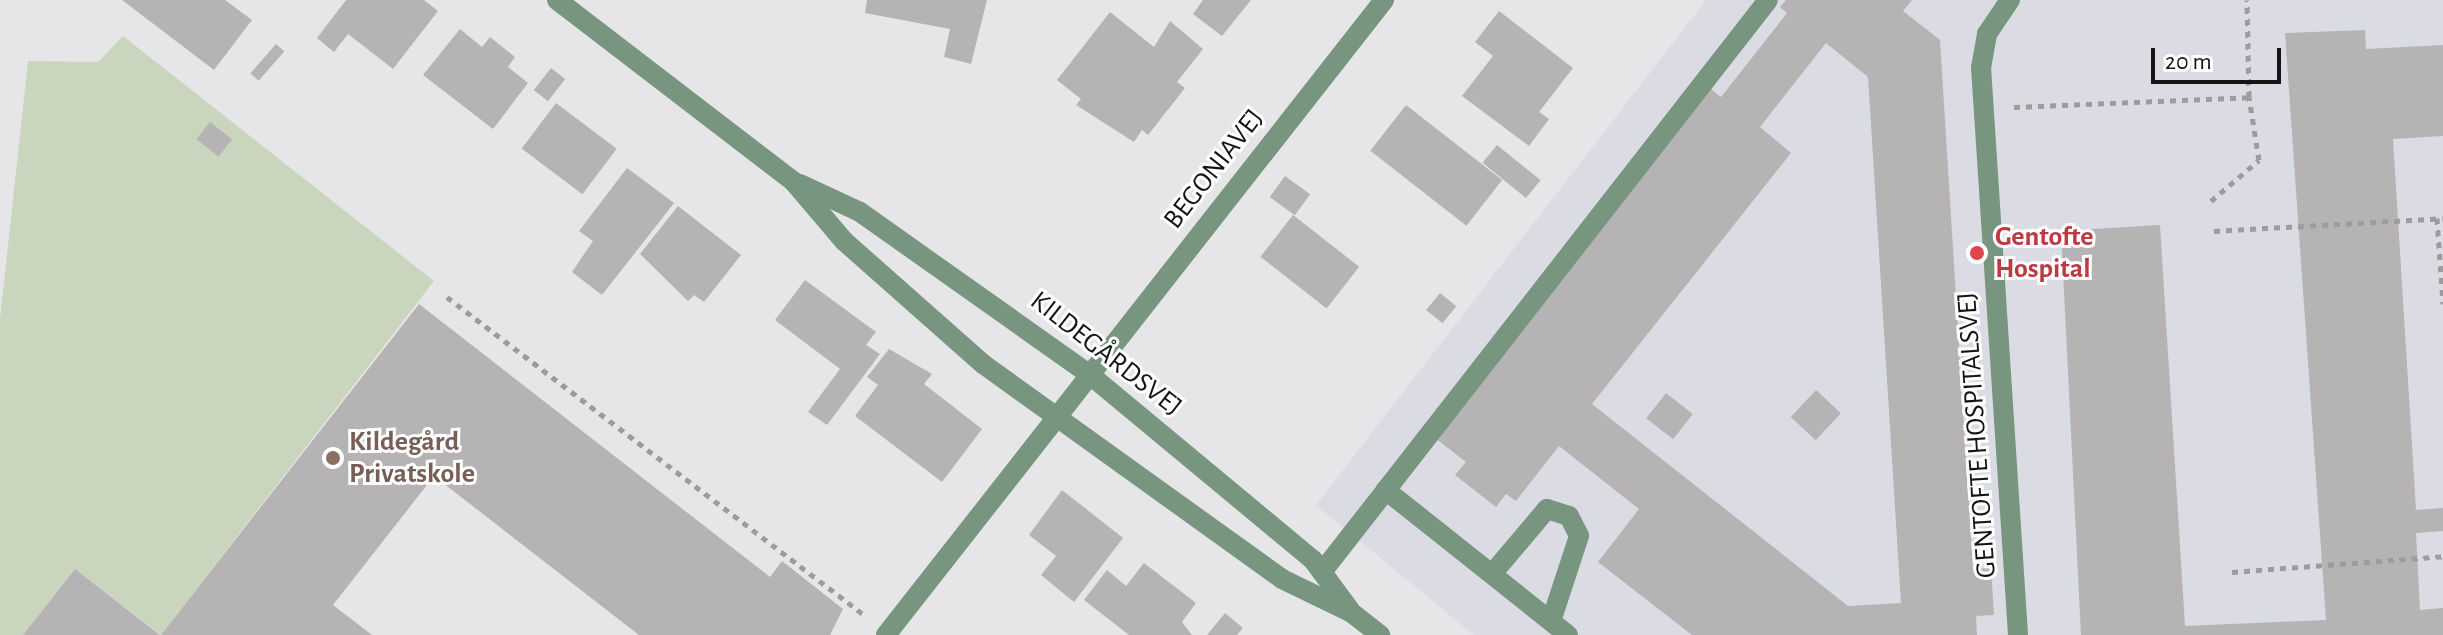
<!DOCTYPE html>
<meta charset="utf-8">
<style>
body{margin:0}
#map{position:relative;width:2443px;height:635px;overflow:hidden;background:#e6e6e8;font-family:"Alegreya Sans",sans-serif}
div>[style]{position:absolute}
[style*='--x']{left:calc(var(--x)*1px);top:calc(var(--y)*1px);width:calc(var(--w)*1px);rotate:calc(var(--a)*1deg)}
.built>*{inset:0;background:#dbdbe4}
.green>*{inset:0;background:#c9d6bd}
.building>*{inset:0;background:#b5b3b4;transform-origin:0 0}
.path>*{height:5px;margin-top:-2.5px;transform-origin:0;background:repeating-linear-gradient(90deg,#9c9c9d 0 6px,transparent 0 12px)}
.minor>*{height:20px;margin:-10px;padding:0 10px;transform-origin:10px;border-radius:10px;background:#77957f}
.dots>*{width:22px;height:22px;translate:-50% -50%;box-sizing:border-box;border:4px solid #fff;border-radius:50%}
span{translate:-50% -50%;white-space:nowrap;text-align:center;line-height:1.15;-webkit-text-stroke:6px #fff;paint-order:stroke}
.street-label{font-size:28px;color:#151515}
.health-label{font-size:28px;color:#be3a42;font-weight:700}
.left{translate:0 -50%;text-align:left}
.education-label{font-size:28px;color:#785e54;font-weight:700}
.scale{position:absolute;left:2151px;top:48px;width:130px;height:36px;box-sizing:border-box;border:4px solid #151515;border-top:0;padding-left:10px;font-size:24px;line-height:28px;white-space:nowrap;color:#151515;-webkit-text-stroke:6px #fff;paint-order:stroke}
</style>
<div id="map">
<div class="built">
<i style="clip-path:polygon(1706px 0,2443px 0,2443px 635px,1474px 635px,1316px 505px)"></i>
</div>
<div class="green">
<i style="clip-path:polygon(123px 36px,434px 281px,161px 635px,75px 569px,23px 635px,0 635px,0 319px,28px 61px,98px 62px)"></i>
</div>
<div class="building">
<i style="clip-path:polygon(122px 0,225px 0,252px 20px,214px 70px)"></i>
<i style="clip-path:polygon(346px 0,424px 0,438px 11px,393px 69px,348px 34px,334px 52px,317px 38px)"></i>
<i style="clip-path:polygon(867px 0,987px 0,971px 64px,944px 57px,950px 29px,865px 13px)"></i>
<i style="clip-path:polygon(1203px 0,1251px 0,1222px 36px,1193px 14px)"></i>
<i style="clip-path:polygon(evenodd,1786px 0,1912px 0,1903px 11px,1940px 40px,1973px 569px,1991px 568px,1994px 615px,1976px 616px,1977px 635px,1692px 635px,1598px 562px,1639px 509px,1559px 446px,1516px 501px,1506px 494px,1496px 507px,1455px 475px,1466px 462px,1435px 438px,1711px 89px,1721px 97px,1787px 13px,1780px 7px,1786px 0,1826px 43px,1868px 77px,1901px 603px,1848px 606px,1592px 404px,1791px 153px,1760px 127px,1826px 43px)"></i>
<i style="clip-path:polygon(1499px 11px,1573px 68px,1539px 112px,1549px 119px,1529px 146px,1462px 96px,1493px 56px,1475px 42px)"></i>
<i style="clip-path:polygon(1110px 12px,1154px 47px,1170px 21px,1203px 49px,1177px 82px,1185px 88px,1148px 135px,1142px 130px,1134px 142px,1076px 105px,1081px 99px,1057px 80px)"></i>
<i style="clip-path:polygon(460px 29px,482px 47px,490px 37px,515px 57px,508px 67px,528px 83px,493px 129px,423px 75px)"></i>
<i style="clip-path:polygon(2365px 30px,2366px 49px,2443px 45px,2443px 136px,2393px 139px,2416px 510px,2443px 508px,2443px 531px,2416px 533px,2420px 610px,2443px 608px,2443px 635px,2081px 635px,2061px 231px,2160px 225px,2185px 626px,2326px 620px,2285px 33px)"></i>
<i style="left:276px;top:44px;width:11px;height:39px;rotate:41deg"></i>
<i style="left:551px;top:68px;width:18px;height:28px;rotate:38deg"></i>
<i style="left:556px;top:103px;width:76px;height:57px;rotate:37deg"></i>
<i style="left:1406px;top:105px;width:122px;height:58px;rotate:38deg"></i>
<i style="left:210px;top:122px;width:28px;height:22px;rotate:38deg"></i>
<i style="left:1497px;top:145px;width:56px;height:23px;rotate:39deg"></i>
<i style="clip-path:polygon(627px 168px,674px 203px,602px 295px,572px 272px,593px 241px,579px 231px)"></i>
<i style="left:1285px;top:176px;width:31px;height:26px;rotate:36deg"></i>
<i style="clip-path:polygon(678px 206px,741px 255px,704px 302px,694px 295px,688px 301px,640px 254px)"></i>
<i style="left:1293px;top:215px;width:84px;height:53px;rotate:38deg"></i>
<i style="clip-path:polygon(805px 280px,876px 332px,866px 345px,880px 354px,827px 425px,808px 412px,840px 369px,775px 320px)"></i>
<i style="left:1440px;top:293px;width:21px;height:22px;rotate:39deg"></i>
<i style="clip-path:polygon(419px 304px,770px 577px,782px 561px,843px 609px,830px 635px,639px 635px,434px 476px,333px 605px,372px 635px,161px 635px)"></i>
<i style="clip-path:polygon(889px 349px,932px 374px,924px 384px,982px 429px,942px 482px,855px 416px,878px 385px,867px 377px)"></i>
<i style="left:1816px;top:390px;width:34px;height:37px;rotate:43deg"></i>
<i style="left:1666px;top:393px;width:34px;height:32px;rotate:38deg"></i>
<i style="clip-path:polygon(1062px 490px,1123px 538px,1074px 602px,1041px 575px,1056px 556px,1029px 535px)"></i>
<i style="clip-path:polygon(1144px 563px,1196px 603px,1182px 622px,1192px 635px,1129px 635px,1084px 600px,1107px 570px,1126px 586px)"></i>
<i style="clip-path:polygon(75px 569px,160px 635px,23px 635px)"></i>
<i style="clip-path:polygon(1225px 613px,1243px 628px,1237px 635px,1207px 635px)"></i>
</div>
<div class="path">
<i style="--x:2014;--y:107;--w:235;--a:-2.4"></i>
<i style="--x:2211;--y:201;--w:63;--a:-40.5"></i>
<i style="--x:2259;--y:160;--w:64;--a:-99"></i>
<i style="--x:2249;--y:97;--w:97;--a:-91.2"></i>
<i style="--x:2437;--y:218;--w:86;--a:86"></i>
<i style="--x:2214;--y:231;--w:229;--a:-3.2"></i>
<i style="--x:447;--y:297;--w:523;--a:37.31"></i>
<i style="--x:2232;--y:572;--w:212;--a:-4.3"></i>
</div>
<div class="minor">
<i style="--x:557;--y:0;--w:297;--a:37.5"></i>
<i style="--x:793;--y:181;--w:79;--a:49.6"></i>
<i style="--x:844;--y:241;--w:186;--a:41.5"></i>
<i style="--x:983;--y:364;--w:368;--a:35.7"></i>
<i style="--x:1282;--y:579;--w:78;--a:25.9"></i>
<i style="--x:1352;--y:613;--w:36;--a:38"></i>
<i style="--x:2010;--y:0;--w:41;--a:124.1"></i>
<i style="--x:1987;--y:34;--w:34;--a:100"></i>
<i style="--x:1981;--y:67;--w:569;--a:86.27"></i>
<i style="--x:800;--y:184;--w:66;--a:25"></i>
<i style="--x:860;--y:212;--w:281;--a:35.3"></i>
<i style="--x:1089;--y:374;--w:291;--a:39.7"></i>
<i style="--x:1313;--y:560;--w:62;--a:53.5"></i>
<i style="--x:1322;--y:572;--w:104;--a:-52"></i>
<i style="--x:1492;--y:574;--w:85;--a:-49.8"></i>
<i style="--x:1547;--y:509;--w:23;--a:18"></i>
<i style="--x:1569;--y:516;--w:22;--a:63"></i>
<i style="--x:1579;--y:536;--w:89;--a:108.2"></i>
<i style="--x:886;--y:635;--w:807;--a:-51.89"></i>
<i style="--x:1568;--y:635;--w:233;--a:-141.5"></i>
<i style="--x:1386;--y:490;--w:621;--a:-52.06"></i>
</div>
<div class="dots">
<i style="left:1977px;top:253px;background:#e0444e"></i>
<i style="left:333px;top:458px;background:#8d6e63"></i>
</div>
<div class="street-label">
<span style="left:1214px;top:169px;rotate:-52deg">BEGONIAVEJ</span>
<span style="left:1106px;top:354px;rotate:38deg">KILDEGÅRDSVEJ</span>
<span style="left:1977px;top:435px;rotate:-94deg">GENTOFTE HOSPITALSVEJ</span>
</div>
<div class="health-label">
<span class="left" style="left:1995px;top:253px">Gentofte<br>Hospital</span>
</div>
<div class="education-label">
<span class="left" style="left:349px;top:458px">Kildegård<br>Privatskole</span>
</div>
<div class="scale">20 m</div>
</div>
